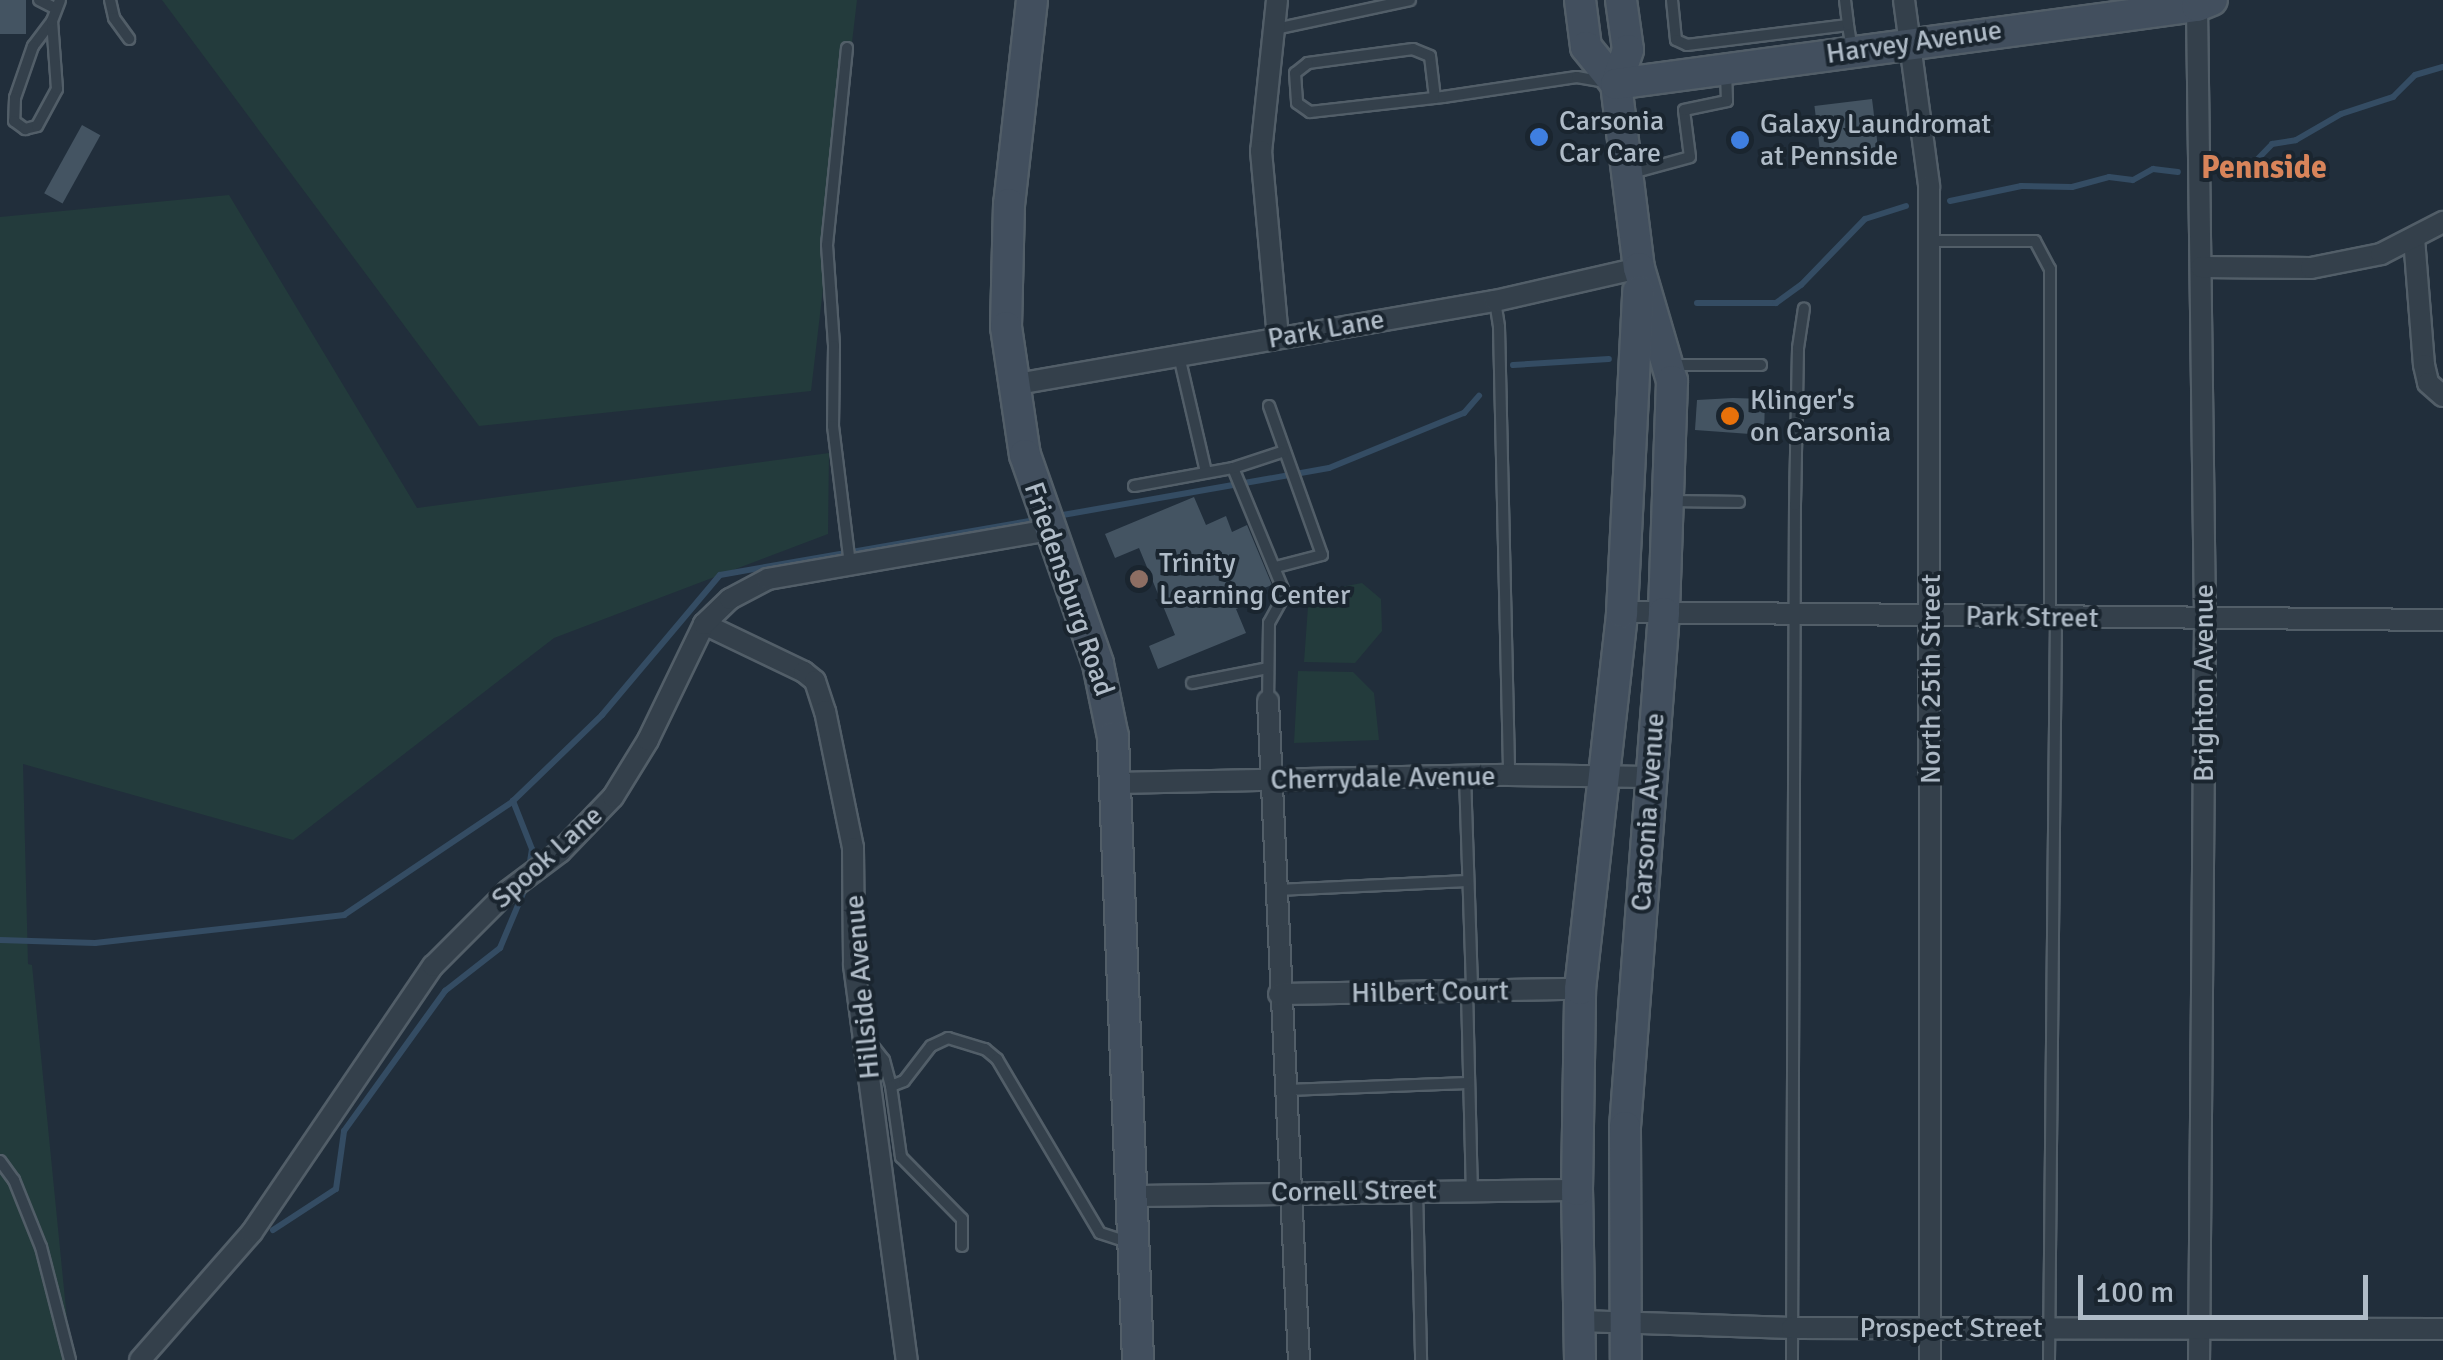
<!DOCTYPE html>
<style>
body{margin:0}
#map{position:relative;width:2443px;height:1360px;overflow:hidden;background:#212e3b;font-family:Signika,sans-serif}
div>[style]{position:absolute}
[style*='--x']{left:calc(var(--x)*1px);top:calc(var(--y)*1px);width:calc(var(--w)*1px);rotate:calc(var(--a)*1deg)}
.green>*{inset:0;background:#233b3c}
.stream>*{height:6px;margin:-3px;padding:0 3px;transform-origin:3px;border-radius:3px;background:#344c63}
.building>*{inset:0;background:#445462;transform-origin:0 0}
.roads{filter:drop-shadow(2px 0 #525e68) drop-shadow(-2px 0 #525e68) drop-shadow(0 2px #525e68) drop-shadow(0 -2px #525e68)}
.lane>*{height:10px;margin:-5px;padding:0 5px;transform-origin:5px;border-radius:5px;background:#34404b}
.street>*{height:20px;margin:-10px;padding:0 10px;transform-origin:10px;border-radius:10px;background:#34404b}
.secondary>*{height:30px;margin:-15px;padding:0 15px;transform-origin:15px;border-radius:15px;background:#424f5e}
.dots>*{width:28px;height:28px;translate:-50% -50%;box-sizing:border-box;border:5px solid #1a252f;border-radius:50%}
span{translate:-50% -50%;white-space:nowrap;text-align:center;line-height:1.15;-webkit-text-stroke:8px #1a252f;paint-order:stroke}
.street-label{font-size:28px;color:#afbbc7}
.poi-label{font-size:28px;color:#afbbc7}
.left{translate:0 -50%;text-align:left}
.quarter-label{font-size:32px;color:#d8845a;font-weight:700}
.scale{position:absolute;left:2078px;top:1275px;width:290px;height:45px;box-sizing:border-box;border:5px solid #afbbc7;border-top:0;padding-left:12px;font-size:30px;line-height:35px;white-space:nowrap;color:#afbbc7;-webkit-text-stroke:8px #1a252f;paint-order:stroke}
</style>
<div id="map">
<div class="green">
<i style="clip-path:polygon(162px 0,857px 0,811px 391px,479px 426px)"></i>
<i style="clip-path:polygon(229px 195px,417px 508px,829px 453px,828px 534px,554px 638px,293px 840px,23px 764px,28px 964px,32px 965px,71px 1360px,0 1360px,0 217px)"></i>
<i style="clip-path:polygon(1362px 583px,1381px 599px,1382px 631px,1355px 663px,1304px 662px,1309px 593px)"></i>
<i style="clip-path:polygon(1298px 671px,1353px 672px,1374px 693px,1379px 740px,1294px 743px)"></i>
</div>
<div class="stream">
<i style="--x:2222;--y:166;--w:28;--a:2"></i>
<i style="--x:2250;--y:167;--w:32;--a:-46"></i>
<i style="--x:2272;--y:144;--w:24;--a:-9"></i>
<i style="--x:2296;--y:140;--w:52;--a:-30"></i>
<i style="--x:2341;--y:114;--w:55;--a:-18.1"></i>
<i style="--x:2393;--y:97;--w:31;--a:-45"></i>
<i style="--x:2415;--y:75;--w:29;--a:-16"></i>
<i style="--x:1950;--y:201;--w:73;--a:-11.9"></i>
<i style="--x:2021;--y:186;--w:51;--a:1.1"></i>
<i style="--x:2072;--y:187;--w:38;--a:-15"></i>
<i style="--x:2109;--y:177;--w:24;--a:7"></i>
<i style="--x:2133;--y:180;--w:23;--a:-29"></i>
<i style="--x:2153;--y:169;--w:25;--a:7"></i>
<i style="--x:1697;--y:303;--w:79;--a:0"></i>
<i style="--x:1776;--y:303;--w:31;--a:-36"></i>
<i style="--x:1801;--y:285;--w:92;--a:-45.9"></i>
<i style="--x:1865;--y:219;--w:43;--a:-17.6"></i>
<i style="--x:1513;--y:365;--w:96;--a:-3.6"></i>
<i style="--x:1057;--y:516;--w:276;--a:-10"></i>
<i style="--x:1329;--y:468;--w:146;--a:-22.2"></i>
<i style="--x:1464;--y:413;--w:23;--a:-49"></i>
<i style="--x:529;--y:868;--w:19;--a:-81"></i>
<i style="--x:532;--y:849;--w:52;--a:-111.6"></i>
<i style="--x:513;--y:801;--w:124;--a:-44"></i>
<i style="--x:602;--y:715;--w:183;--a:-49.9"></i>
<i style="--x:720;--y:575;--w:325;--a:-9.9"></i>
<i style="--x:0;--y:940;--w:95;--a:1.8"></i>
<i style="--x:95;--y:943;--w:251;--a:-6.4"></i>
<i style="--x:344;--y:915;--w:202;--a:-33.9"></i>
<i style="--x:273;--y:1230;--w:75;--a:-33.1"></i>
<i style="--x:336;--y:1189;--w:59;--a:-82.1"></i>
<i style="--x:344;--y:1131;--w:173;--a:-54.2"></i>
<i style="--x:445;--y:991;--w:70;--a:-38"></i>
<i style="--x:500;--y:948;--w:67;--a:-67.2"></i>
</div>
<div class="building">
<i style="left:0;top:0;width:26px;height:34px"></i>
<i style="left:1872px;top:99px;width:62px;height:58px;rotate:83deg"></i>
<i style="left:82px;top:125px;width:21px;height:78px;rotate:29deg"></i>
<i style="clip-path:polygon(1733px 398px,1765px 399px,1764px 435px,1695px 430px,1697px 400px)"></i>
<i style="clip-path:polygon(1194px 497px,1206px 525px,1226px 516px,1232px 532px,1247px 525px,1272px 585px,1251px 593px,1255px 601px,1236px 609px,1246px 633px,1158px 669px,1149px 646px,1175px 635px,1139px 548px,1115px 558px,1105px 534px)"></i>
</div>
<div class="roads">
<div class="lane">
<i style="--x:39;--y:0;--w:18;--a:27"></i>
<i style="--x:110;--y:0;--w:18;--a:77"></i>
<i style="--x:114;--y:18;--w:26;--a:54"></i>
<i style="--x:1672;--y:0;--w:40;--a:84.3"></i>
<i style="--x:1676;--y:40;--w:12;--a:24"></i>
<i style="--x:1687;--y:45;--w:162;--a:-7.1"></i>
<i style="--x:1848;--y:25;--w:24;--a:81"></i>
<i style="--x:1845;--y:0;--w:25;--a:83"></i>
<i style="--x:52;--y:21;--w:31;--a:127"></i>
<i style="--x:33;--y:46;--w:55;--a:109.1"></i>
<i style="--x:15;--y:98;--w:23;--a:92"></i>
<i style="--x:14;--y:121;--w:14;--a:36"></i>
<i style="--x:25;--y:129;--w:12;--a:-14"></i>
<i style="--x:37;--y:126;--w:42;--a:-61.6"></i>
<i style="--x:57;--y:89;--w:68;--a:-94.2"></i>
<i style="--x:52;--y:21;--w:22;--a:-69"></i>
<i style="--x:1275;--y:29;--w:138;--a:-12.1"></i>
<i style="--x:847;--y:48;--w:198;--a:95.8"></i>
<i style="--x:827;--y:245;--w:101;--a:86"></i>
<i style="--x:834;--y:346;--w:80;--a:90.7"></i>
<i style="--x:833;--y:426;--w:140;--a:83"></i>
<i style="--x:1435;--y:98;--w:42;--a:-96.8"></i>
<i style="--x:1430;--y:56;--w:18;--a:-158"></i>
<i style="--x:1413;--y:49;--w:106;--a:172.4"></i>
<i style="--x:1308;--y:63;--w:16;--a:142"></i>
<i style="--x:1295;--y:73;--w:30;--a:86"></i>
<i style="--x:1297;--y:103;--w:16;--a:35"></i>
<i style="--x:1310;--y:112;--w:134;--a:-6.4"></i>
<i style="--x:1443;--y:97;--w:135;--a:-8.5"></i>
<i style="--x:1577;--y:77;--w:28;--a:10"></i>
<i style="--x:1632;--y:173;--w:60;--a:-15.4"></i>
<i style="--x:1690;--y:157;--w:47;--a:-97.3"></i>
<i style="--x:1684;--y:110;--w:44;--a:-11.8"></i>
<i style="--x:1727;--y:101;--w:26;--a:-92"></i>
<i style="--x:1929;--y:241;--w:106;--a:0"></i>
<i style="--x:2035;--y:241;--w:32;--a:62"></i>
<i style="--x:2050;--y:269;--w:347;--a:90"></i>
<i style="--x:1495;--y:301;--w:26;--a:81"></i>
<i style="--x:1499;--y:327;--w:448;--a:88.7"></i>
<i style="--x:1179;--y:356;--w:119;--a:76.9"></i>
<i style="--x:1674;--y:365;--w:87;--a:0"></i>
<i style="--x:1269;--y:406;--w:158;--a:70.4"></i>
<i style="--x:1322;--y:555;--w:48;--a:165.4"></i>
<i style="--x:1233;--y:468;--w:136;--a:67.6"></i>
<i style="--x:1285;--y:594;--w:33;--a:119"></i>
<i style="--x:1269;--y:623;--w:78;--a:90.7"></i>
<i style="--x:1134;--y:486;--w:101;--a:-10.3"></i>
<i style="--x:1233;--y:468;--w:52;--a:-18.1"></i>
<i style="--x:1674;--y:501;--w:65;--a:0.9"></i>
<i style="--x:1192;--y:683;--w:77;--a:-11.2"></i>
<i style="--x:1465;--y:776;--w:214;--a:88.1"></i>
<i style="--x:1277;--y:890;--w:191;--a:-2.7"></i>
<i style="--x:1467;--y:991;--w:198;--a:88.6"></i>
<i style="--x:869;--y:1041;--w:24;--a:52"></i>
<i style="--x:884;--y:1060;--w:27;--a:75"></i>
<i style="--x:891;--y:1086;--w:14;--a:-21"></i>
<i style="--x:904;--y:1081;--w:44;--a:-52.4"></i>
<i style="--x:931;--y:1046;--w:19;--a:-25"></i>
<i style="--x:948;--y:1038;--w:39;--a:17"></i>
<i style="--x:985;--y:1049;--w:16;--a:40"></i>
<i style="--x:997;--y:1059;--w:202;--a:59.4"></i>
<i style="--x:1100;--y:1233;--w:33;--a:18"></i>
<i style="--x:891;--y:1086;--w:72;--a:82"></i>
<i style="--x:901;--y:1157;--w:87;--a:45.5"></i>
<i style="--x:962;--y:1219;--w:27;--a:90"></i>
<i style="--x:1286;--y:1090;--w:183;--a:-2.2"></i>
<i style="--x:0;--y:1161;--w:24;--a:54"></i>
<i style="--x:14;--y:1180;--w:72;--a:68.1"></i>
<i style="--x:41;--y:1247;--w:117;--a:75.6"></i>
<i style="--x:1417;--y:1191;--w:169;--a:88.6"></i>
<i style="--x:1792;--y:1360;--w:855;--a:-89.8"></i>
<i style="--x:1795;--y:505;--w:157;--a:-88.9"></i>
<i style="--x:1798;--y:348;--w:40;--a:-81.5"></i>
<i style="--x:2049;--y:1360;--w:743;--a:-89.46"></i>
</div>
<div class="street">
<i style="--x:1277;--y:0;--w:152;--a:96"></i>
<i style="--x:1261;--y:151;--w:187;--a:84.8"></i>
<i style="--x:1904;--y:0;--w:188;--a:82.3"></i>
<i style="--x:1929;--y:186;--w:1174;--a:89.95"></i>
<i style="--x:2197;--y:6;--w:613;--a:89.25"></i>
<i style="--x:2205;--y:619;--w:741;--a:90.46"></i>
<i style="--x:2414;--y:238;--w:127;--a:85.5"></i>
<i style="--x:2424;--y:365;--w:18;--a:77"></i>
<i style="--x:2428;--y:383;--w:20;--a:41"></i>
<i style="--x:2201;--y:267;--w:110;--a:0.5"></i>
<i style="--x:2311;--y:268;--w:71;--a:-11.3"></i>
<i style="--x:2381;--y:254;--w:70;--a:-27.3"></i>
<i style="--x:1012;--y:385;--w:490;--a:-9.9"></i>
<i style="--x:1495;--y:301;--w:148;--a:-12.9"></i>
<i style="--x:1622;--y:612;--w:821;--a:0.56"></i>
<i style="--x:704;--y:624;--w:111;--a:25.6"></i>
<i style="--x:804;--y:672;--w:14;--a:39"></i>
<i style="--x:815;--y:681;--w:32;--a:72"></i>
<i style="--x:825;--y:711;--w:140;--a:78.4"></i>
<i style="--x:853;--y:848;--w:117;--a:89.5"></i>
<i style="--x:854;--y:965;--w:399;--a:82.4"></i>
<i style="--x:1268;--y:701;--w:660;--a:87.31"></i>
<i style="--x:1116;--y:783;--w:393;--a:-1.2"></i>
<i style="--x:1509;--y:775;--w:140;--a:0.8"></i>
<i style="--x:1279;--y:994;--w:301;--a:-1"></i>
<i style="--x:1131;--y:1196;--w:446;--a:-0.8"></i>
<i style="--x:1580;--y:1321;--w:212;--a:1.9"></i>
<i style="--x:1792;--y:1328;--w:651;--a:0.09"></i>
<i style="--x:140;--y:1360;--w:170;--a:-48.8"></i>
<i style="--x:252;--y:1232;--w:322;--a:-55.8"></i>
<i style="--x:433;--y:966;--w:106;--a:-45"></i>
<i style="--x:508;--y:891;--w:65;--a:-36.9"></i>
<i style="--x:560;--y:852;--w:76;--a:-46.1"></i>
<i style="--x:613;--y:797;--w:67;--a:-58.4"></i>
<i style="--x:648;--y:740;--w:129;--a:-64.2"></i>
<i style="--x:704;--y:624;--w:36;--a:-44"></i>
<i style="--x:730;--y:599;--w:43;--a:-27.8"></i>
<i style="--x:768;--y:579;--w:285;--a:-9.9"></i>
</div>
<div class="secondary">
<i style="--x:1032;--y:0;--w:205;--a:96.4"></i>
<i style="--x:1009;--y:204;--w:123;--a:91.4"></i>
<i style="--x:1006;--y:327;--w:129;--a:81.6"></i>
<i style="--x:1025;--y:455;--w:221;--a:70.7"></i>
<i style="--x:1098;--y:664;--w:75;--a:78.4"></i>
<i style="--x:1113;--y:737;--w:624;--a:87.7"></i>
<i style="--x:1580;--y:0;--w:47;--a:82.7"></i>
<i style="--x:1586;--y:47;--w:48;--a:51"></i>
<i style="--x:1621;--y:0;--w:50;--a:82"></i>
<i style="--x:1628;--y:50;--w:36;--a:109"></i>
<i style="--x:1616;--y:84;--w:185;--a:82.9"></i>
<i style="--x:1639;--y:268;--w:118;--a:73.7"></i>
<i style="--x:1672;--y:381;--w:232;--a:92"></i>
<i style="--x:1664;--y:613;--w:515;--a:94.34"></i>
<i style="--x:1625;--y:1127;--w:233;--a:89.8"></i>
<i style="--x:1616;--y:84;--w:586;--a:-7.65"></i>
<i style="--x:2197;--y:6;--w:16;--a:-22"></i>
<i style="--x:1580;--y:1360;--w:170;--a:-91"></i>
<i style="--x:1577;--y:1190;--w:201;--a:-89.1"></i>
<i style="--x:1580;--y:989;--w:379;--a:-83.6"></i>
<i style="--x:1622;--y:612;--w:321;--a:-87.1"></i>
</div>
</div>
<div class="dots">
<i style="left:1539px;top:137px;background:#3f7fe0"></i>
<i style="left:1740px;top:140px;background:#3f7fe0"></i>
<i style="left:1730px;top:416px;background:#e8710a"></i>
<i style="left:1139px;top:579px;background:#8d6e63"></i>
</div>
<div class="street-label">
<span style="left:1914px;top:42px;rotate:-8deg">Harvey Avenue</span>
<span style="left:1326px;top:329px;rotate:-10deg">Park Lane</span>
<span style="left:1069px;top:589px;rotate:71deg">Friedensburg Road</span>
<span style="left:2032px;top:617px;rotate:1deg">Park Street</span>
<span style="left:1931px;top:679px;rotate:-90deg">North 25th Street</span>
<span style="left:2204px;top:683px;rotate:-90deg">Brighton Avenue</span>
<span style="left:1383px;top:778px;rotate:-1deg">Cherrydale Avenue</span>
<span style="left:1648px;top:812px;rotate:-86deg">Carsonia Avenue</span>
<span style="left:547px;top:857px;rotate:-42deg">Spook Lane</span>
<span style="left:862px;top:987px;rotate:-95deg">Hillside Avenue</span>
<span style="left:1430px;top:992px;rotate:-1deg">Hilbert Court</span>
<span style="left:1354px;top:1191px;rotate:-1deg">Cornell Street</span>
<span style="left:1951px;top:1328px">Prospect Street</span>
</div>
<div class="poi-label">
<span class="left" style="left:1559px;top:137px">Carsonia<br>Car Care</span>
<span class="left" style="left:1760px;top:140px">Galaxy Laundromat<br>at Pennside</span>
<span class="left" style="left:1750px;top:416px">Klinger's<br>on Carsonia</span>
<span class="left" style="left:1159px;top:579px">Trinity<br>Learning Center</span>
</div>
<div class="quarter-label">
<span style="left:2264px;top:168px">Pennside</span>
</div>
<div class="scale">100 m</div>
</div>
